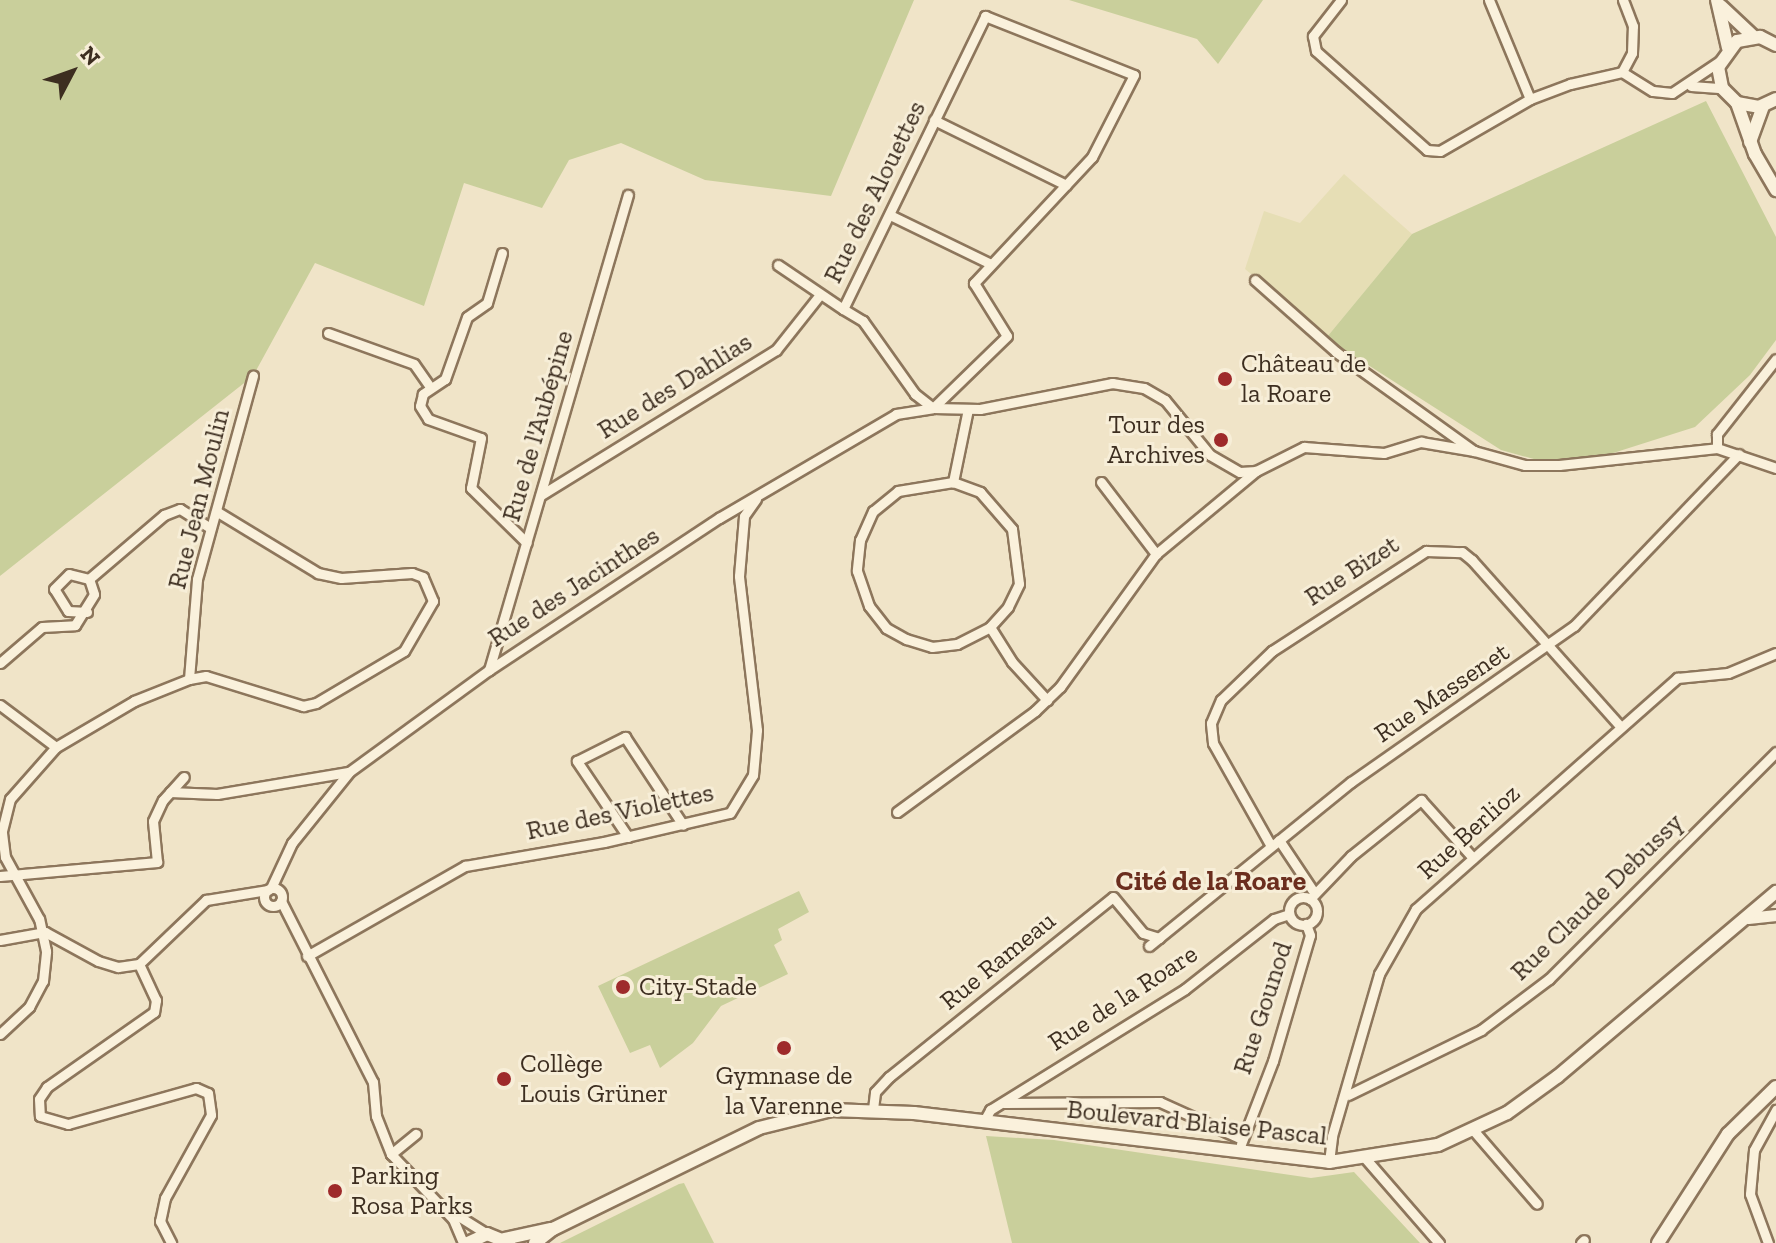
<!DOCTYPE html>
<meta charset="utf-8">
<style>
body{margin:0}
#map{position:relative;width:1776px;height:1243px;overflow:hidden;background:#f0e4c8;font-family:"Zilla Slab",serif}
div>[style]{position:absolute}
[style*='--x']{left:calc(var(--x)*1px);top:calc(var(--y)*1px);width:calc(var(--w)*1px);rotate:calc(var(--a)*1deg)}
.farmland>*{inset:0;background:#e6deb5}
.green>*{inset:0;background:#c9cf9b}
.roads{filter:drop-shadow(2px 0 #8d765c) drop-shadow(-2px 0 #8d765c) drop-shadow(0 2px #8d765c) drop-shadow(0 -2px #8d765c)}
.minor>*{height:9px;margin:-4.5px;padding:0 4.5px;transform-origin:4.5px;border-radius:4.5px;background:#faf1dc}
.minor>.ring{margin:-4.5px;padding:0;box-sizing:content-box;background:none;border:9px solid #faf1dc;border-radius:50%}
.tertiary>*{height:11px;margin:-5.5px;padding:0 5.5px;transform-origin:5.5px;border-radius:5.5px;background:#faf1dc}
.secondary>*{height:12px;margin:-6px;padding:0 6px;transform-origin:6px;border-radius:6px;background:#faf1dc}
.dots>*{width:22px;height:22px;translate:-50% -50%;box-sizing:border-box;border:4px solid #f7eed8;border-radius:50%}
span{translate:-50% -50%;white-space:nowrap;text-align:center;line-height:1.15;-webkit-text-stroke:6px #f7eed8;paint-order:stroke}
.street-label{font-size:26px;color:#3d2e20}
.poi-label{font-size:26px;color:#3d2e20}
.left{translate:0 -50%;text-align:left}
.right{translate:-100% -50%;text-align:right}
.neighbourhood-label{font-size:28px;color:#6b2e1e;font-weight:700}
.north{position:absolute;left:32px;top:32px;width:80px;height:80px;-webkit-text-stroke:6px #f7eed8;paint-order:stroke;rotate:49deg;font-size:22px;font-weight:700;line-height:32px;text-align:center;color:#3d2e20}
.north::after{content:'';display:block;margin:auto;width:28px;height:36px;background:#3d2e20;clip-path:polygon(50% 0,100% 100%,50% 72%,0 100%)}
</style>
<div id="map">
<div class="farmland">
<i style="clip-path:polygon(1344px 174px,1412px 234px,1327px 337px,1245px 269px,1264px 211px,1300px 223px)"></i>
</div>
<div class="green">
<i style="clip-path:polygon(0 0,914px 0,831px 196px,705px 180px,621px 143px,569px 160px,542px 208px,464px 183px,424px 306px,315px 263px,253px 376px,0 576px)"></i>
<i style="clip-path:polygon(1069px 0,1263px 0,1218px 64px,1197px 39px)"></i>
<i style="clip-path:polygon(1706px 101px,1776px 237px,1776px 340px,1750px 375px,1695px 427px,1566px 468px,1501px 450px,1354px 356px,1325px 348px,1327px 337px,1412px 234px)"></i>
<i style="clip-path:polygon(799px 891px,809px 912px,778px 929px,782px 940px,774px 945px,788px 974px,721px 1006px,693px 1043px,660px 1068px,650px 1045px,630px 1053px,598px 986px)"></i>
<i style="clip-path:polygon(986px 1136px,1054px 1140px,1311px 1178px,1354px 1172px,1420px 1243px,1012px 1243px)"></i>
<i style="clip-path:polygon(684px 1183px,714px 1243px,560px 1243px,679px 1184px)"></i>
</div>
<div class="roads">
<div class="minor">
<i style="--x:1341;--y:0;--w:46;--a:127.9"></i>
<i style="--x:1313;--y:36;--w:15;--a:79"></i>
<i style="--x:1316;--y:51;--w:149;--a:41.7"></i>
<i style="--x:1427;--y:150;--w:13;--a:4"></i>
<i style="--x:1440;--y:151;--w:104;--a:-30"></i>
<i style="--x:1530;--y:99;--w:43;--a:-20.6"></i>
<i style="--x:1570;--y:84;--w:53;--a:-13"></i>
<i style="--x:1622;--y:72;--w:36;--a:32"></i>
<i style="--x:1653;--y:91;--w:19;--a:6"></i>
<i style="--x:1672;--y:93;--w:58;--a:-33.7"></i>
<i style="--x:1489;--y:0;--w:107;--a:67.5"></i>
<i style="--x:985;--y:16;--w:160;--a:21.6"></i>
<i style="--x:1134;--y:75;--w:92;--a:117.1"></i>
<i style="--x:1092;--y:157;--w:173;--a:133.1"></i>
<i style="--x:974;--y:283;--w:62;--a:58.1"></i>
<i style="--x:1007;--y:336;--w:103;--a:135.8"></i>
<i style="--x:933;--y:408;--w:23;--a:-142"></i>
<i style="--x:915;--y:394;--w:90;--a:-125.5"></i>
<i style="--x:863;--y:321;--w:23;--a:-149"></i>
<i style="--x:843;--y:309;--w:326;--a:-64.1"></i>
<i style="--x:1622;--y:72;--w:21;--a:-62"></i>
<i style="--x:1632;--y:53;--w:27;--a:-88"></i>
<i style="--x:1633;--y:26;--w:28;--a:-111"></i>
<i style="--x:1691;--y:86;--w:31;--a:4"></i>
<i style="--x:934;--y:120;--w:147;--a:26.2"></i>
<i style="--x:892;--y:216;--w:110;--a:25.9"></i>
<i style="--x:502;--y:253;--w:52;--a:106.7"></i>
<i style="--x:487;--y:303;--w:24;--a:145"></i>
<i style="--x:467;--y:317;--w:66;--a:109.5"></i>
<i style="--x:445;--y:379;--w:27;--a:146"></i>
<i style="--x:423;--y:394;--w:12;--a:104"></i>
<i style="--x:420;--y:406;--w:15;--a:58"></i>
<i style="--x:428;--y:419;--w:56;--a:19.7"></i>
<i style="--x:481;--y:438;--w:51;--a:101.3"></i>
<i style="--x:471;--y:488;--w:78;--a:44.5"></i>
<i style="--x:778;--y:265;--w:78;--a:34.1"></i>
<i style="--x:1255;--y:280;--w:108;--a:41.6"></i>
<i style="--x:1336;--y:352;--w:170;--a:35.7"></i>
<i style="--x:1474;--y:451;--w:53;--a:15.4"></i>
<i style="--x:1525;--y:465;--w:34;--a:0"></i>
<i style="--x:1559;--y:465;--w:159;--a:-6.1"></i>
<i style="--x:1717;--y:448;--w:62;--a:18.7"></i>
<i style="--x:328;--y:333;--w:91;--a:19.8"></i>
<i style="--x:414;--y:364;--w:29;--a:55"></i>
<i style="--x:968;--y:409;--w:75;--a:101.6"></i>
<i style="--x:953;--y:482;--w:56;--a:170.7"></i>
<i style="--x:898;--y:491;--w:32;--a:141"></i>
<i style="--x:873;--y:511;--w:32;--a:114"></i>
<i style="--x:860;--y:540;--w:31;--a:96"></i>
<i style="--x:857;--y:571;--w:37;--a:71"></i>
<i style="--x:869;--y:606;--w:28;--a:52"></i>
<i style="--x:886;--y:628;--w:23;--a:29"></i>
<i style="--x:906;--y:639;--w:27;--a:17"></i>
<i style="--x:932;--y:647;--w:25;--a:-7"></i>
<i style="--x:957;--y:644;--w:37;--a:-27"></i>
<i style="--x:1717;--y:448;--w:14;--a:-90"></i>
<i style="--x:1717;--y:434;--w:95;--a:-51.8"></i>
<i style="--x:953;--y:482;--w:29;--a:20"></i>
<i style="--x:980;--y:492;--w:49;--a:49.1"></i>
<i style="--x:1012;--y:529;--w:55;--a:82.7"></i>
<i style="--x:1019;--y:584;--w:25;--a:116"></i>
<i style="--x:1008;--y:607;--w:27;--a:132"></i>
<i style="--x:990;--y:627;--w:41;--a:57.8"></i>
<i style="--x:1012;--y:662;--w:52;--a:47.4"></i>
<i style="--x:1101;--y:482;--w:91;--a:52.6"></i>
<i style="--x:541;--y:495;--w:276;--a:-31.7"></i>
<i style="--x:776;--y:350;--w:68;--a:-51.6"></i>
<i style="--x:87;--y:612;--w:19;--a:-177"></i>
<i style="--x:68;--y:611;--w:26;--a:-122"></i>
<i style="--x:54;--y:589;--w:21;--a:-45"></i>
<i style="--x:69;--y:574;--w:21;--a:14"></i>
<i style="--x:0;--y:663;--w:55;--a:-40.6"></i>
<i style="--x:42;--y:627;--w:33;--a:-3"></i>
<i style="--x:75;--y:625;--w:36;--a:-58"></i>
<i style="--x:94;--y:594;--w:16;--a:-108"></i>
<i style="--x:89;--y:579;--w:99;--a:-40.5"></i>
<i style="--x:164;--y:515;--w:17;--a:-21"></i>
<i style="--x:180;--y:509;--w:36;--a:32"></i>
<i style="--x:489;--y:670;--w:495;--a:-73.7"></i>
<i style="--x:189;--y:679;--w:17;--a:-10"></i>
<i style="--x:206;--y:676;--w:102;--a:17.2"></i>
<i style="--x:303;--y:706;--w:13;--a:-13"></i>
<i style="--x:316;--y:703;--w:102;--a:-30.6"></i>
<i style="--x:404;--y:651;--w:58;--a:-59.9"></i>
<i style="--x:433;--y:601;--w:26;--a:-113"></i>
<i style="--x:423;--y:577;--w:12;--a:-160"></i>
<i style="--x:412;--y:573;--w:71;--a:176"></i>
<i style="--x:341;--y:578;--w:24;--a:-168"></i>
<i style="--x:318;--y:573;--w:119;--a:-148.7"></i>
<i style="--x:0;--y:705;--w:70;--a:36.9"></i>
<i style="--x:170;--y:792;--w:47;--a:2.4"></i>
<i style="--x:217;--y:794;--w:133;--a:-9.5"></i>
<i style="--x:897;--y:812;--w:171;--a:-36.2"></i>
<i style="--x:1035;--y:711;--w:35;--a:-44"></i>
<i style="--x:1060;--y:687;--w:164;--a:-54.2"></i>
<i style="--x:1156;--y:554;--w:130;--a:-39.7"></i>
<i style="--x:628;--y:837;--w:92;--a:-123.9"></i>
<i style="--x:577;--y:761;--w:54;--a:-26.6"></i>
<i style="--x:625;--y:737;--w:105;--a:56.6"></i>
<i style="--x:1279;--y:840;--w:61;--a:56.3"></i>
<i style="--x:1271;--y:846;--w:118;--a:-119.4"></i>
<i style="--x:1213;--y:743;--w:20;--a:-96"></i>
<i style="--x:1211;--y:723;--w:25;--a:-67"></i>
<i style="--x:1221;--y:700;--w:71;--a:-43.9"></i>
<i style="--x:1272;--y:651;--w:184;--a:-33"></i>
<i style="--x:1426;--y:551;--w:36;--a:2"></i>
<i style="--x:1462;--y:552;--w:13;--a:39"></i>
<i style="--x:1472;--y:560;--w:224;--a:48.3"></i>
<i style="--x:0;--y:876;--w:158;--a:-5.1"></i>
<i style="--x:157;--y:862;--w:41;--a:-95.6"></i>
<i style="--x:153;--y:821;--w:23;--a:-65"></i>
<i style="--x:163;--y:800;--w:31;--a:-48"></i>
<i class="ring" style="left:264px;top:888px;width:9px;height:9px"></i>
<i style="--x:271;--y:888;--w:50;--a:-65"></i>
<i style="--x:292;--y:843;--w:91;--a:-51.2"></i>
<i style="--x:349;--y:772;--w:173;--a:-36.1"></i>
<i style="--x:489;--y:670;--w:276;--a:-33.5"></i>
<i style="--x:719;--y:518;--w:205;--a:-30.4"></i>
<i style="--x:896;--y:414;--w:37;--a:-9"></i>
<i style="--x:933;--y:408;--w:47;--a:1.2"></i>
<i style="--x:980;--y:409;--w:135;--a:-11.1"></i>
<i style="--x:1112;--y:383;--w:32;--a:9"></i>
<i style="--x:1144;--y:388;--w:24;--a:30"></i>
<i style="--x:1165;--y:400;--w:71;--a:50.7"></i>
<i style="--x:1210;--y:455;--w:34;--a:30"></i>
<i style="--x:1240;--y:472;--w:16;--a:-4"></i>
<i style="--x:1256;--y:471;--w:54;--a:-26.6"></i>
<i style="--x:1304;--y:447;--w:80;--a:4.3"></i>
<i style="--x:1384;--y:453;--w:39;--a:-17"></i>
<i style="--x:1421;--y:442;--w:54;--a:9.6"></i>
<i class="ring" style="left:1289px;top:897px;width:19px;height:19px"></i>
<i style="--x:1310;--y:899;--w:59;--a:-46.4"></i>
<i style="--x:1351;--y:856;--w:90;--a:-38.7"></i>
<i style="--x:1421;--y:800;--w:78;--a:48.1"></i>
<i style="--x:281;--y:901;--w:203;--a:63.1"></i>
<i style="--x:373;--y:1082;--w:34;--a:85"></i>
<i style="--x:376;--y:1116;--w:41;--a:68.5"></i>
<i style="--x:391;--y:1154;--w:90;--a:46.4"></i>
<i style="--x:453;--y:1219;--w:26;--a:67"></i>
<i style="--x:0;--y:940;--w:46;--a:-10.1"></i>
<i style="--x:45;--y:932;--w:60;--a:28.7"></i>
<i style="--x:98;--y:961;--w:21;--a:17"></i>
<i style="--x:118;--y:967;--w:21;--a:-8"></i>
<i style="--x:139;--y:964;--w:93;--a:-43.7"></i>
<i style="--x:206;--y:900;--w:63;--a:-9.2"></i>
<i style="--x:1149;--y:946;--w:260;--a:-39.1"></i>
<i style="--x:1351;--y:782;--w:272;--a:-35"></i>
<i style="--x:1574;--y:626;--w:238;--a:-46.2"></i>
<i style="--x:307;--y:956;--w:182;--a:-29.7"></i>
<i style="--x:465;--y:866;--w:141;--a:-9.8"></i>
<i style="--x:604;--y:842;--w:129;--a:-13"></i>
<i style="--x:730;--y:813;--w:44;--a:-58.8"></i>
<i style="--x:753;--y:775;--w:45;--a:-84.9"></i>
<i style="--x:757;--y:730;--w:155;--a:-96.7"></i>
<i style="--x:739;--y:576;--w:60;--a:-85.2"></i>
<i style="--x:744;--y:516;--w:21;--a:-55"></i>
<i style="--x:139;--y:964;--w:40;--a:65"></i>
<i style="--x:156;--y:1000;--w:12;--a:99"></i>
<i style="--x:154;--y:1012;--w:131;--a:145"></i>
<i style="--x:47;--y:1087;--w:14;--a:124"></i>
<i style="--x:39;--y:1099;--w:17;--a:87"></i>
<i style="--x:40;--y:1116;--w:29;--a:16"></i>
<i style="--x:68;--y:1124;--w:133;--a:-15.7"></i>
<i style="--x:196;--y:1088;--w:13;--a:23"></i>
<i style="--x:208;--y:1093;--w:22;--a:82"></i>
<i style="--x:211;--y:1115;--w:95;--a:119"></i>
<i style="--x:165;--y:1198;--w:24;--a:102"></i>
<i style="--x:160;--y:1221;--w:25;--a:63"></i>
<i style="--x:0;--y:1034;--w:40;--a:-43"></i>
<i style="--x:29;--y:1007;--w:30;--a:-62"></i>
<i style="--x:43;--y:981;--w:30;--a:-84"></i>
<i style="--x:46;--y:951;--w:33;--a:-102"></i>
<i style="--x:39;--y:919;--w:71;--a:-118.7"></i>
<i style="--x:5;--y:857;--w:26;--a:-97"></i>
<i style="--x:2;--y:831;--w:33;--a:-76"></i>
<i style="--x:10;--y:799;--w:69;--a:-48.5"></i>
<i style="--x:56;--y:747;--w:91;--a:-30.5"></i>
<i style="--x:134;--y:701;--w:59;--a:-21.8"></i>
<i style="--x:189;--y:679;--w:100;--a:-85.4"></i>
<i style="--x:197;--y:579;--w:211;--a:-74.6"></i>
<i style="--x:1348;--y:1095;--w:148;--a:-26"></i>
<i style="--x:1481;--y:1030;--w:85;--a:-36.9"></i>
<i style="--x:1549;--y:979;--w:321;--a:-45"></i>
<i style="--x:1004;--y:1103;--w:156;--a:-0.4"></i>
<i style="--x:1160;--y:1102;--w:90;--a:24.3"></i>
<i style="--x:873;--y:1109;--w:17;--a:-83"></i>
<i style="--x:875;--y:1092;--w:21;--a:-47"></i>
<i style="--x:889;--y:1077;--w:287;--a:-38.8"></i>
<i style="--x:1113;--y:897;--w:47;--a:50.2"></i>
<i style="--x:1143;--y:933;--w:17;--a:17"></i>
<i style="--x:984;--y:1121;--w:13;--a:-61"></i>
<i style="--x:990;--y:1110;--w:229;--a:-31.8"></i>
<i style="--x:1185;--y:989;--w:113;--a:-38.2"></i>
<i style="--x:1274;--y:919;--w:16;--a:-18"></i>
<i style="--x:1474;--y:1131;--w:96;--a:49.2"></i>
<i style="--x:1241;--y:1144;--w:89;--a:-68.9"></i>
<i style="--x:1273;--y:1061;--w:131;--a:-73.6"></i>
<i style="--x:1310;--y:935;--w:12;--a:-110"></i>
<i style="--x:391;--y:1154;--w:32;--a:-39"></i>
<i style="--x:1365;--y:1158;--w:113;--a:49"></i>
<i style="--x:1329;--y:1162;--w:26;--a:-83"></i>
<i style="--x:1332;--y:1136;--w:169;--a:-73.8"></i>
<i style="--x:1379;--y:974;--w:75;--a:-60.4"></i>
<i style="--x:1416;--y:909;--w:349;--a:-41.5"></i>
<i style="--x:1677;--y:678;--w:51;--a:-5.6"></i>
<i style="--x:1728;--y:673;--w:52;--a:-22.6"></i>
<i style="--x:444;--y:1207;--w:51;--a:32.1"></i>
<i style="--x:1581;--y:1243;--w:4;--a:-45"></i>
<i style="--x:1768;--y:1243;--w:52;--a:-110.2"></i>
<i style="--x:1750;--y:1194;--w:44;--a:-84.8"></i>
<i style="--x:1754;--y:1150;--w:46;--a:-61.2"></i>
</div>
<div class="tertiary">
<i style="--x:1748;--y:918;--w:28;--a:-6"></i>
</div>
<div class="secondary">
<i style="--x:1717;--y:0;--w:49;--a:77.1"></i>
<i style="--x:1721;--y:6;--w:45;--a:43.2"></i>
<i style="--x:1776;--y:45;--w:18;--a:-153"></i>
<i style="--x:1760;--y:37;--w:23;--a:170"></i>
<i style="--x:1737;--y:41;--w:32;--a:126"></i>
<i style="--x:1718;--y:67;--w:21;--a:79"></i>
<i style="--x:1722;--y:88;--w:21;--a:45"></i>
<i style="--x:1737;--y:103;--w:22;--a:10"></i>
<i style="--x:1759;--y:107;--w:19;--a:-25"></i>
<i style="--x:1737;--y:103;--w:54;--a:70.6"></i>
<i style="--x:1755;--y:154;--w:42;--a:59.7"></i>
<i style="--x:1750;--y:142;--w:38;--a:-70"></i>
<i style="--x:504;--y:1239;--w:47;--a:-12.3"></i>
<i style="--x:468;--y:1243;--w:21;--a:-25"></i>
<i style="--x:487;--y:1234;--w:24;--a:22"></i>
<i style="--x:535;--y:1243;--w:23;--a:-38"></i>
<i style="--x:553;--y:1229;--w:229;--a:-26.1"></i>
<i style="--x:759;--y:1128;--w:74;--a:-14"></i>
<i style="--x:831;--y:1110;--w:83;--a:2.1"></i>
<i style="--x:914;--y:1113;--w:418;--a:6.7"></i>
<i style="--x:1329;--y:1162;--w:110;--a:-8.9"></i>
<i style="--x:1438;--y:1145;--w:76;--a:-24.9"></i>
<i style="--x:1507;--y:1113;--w:62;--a:-35.8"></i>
<i style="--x:1557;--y:1077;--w:287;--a:-40.2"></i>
<i style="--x:1658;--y:1243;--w:130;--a:-57.3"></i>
<i style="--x:1728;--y:1134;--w:67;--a:-44.4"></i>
</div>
</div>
<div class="dots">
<i style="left:1225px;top:379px;background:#9e2a2b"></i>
<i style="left:1221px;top:440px;background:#9e2a2b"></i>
<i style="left:623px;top:987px;background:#9e2a2b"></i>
<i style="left:784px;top:1048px;background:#9e2a2b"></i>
<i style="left:504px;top:1079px;background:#9e2a2b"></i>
<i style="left:335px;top:1191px;background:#9e2a2b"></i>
</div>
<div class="street-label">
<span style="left:875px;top:192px;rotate:-64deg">Rue des Alouettes</span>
<span style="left:675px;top:386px;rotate:-32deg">Rue des Dahlias</span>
<span style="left:538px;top:426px;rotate:-74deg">Rue de l'Aubépine</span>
<span style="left:199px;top:499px;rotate:-76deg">Rue Jean Moulin</span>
<span style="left:1352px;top:571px;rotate:-33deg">Rue Bizet</span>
<span style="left:574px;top:587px;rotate:-33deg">Rue des Jacinthes</span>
<span style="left:1442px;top:693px;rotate:-34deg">Rue Massenet</span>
<span style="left:620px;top:812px;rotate:-12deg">Rue des Violettes</span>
<span style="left:1469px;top:832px;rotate:-42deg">Rue Berlioz</span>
<span style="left:1597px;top:897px;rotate:-44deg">Rue Claude Debussy</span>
<span style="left:998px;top:961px;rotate:-39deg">Rue Rameau</span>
<span style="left:1123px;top:998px;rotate:-33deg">Rue de la Roare</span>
<span style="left:1263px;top:1008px;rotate:-72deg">Rue Gounod</span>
<span style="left:1197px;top:1123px;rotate:6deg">Boulevard Blaise Pascal</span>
</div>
<div class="poi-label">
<span class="left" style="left:1241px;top:379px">Château de<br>la Roare</span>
<span class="right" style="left:1205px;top:440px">Tour des<br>Archives</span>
<span class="left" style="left:639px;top:987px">City-Stade</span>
<span class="left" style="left:520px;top:1079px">Collège<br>Louis Grüner</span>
<span style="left:784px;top:1091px">Gymnase de<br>la Varenne</span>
<span class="left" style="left:351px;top:1191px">Parking<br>Rosa Parks</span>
</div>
<div class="neighbourhood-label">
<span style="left:1211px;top:881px">Cité de la Roare</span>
</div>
<div class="north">N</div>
</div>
